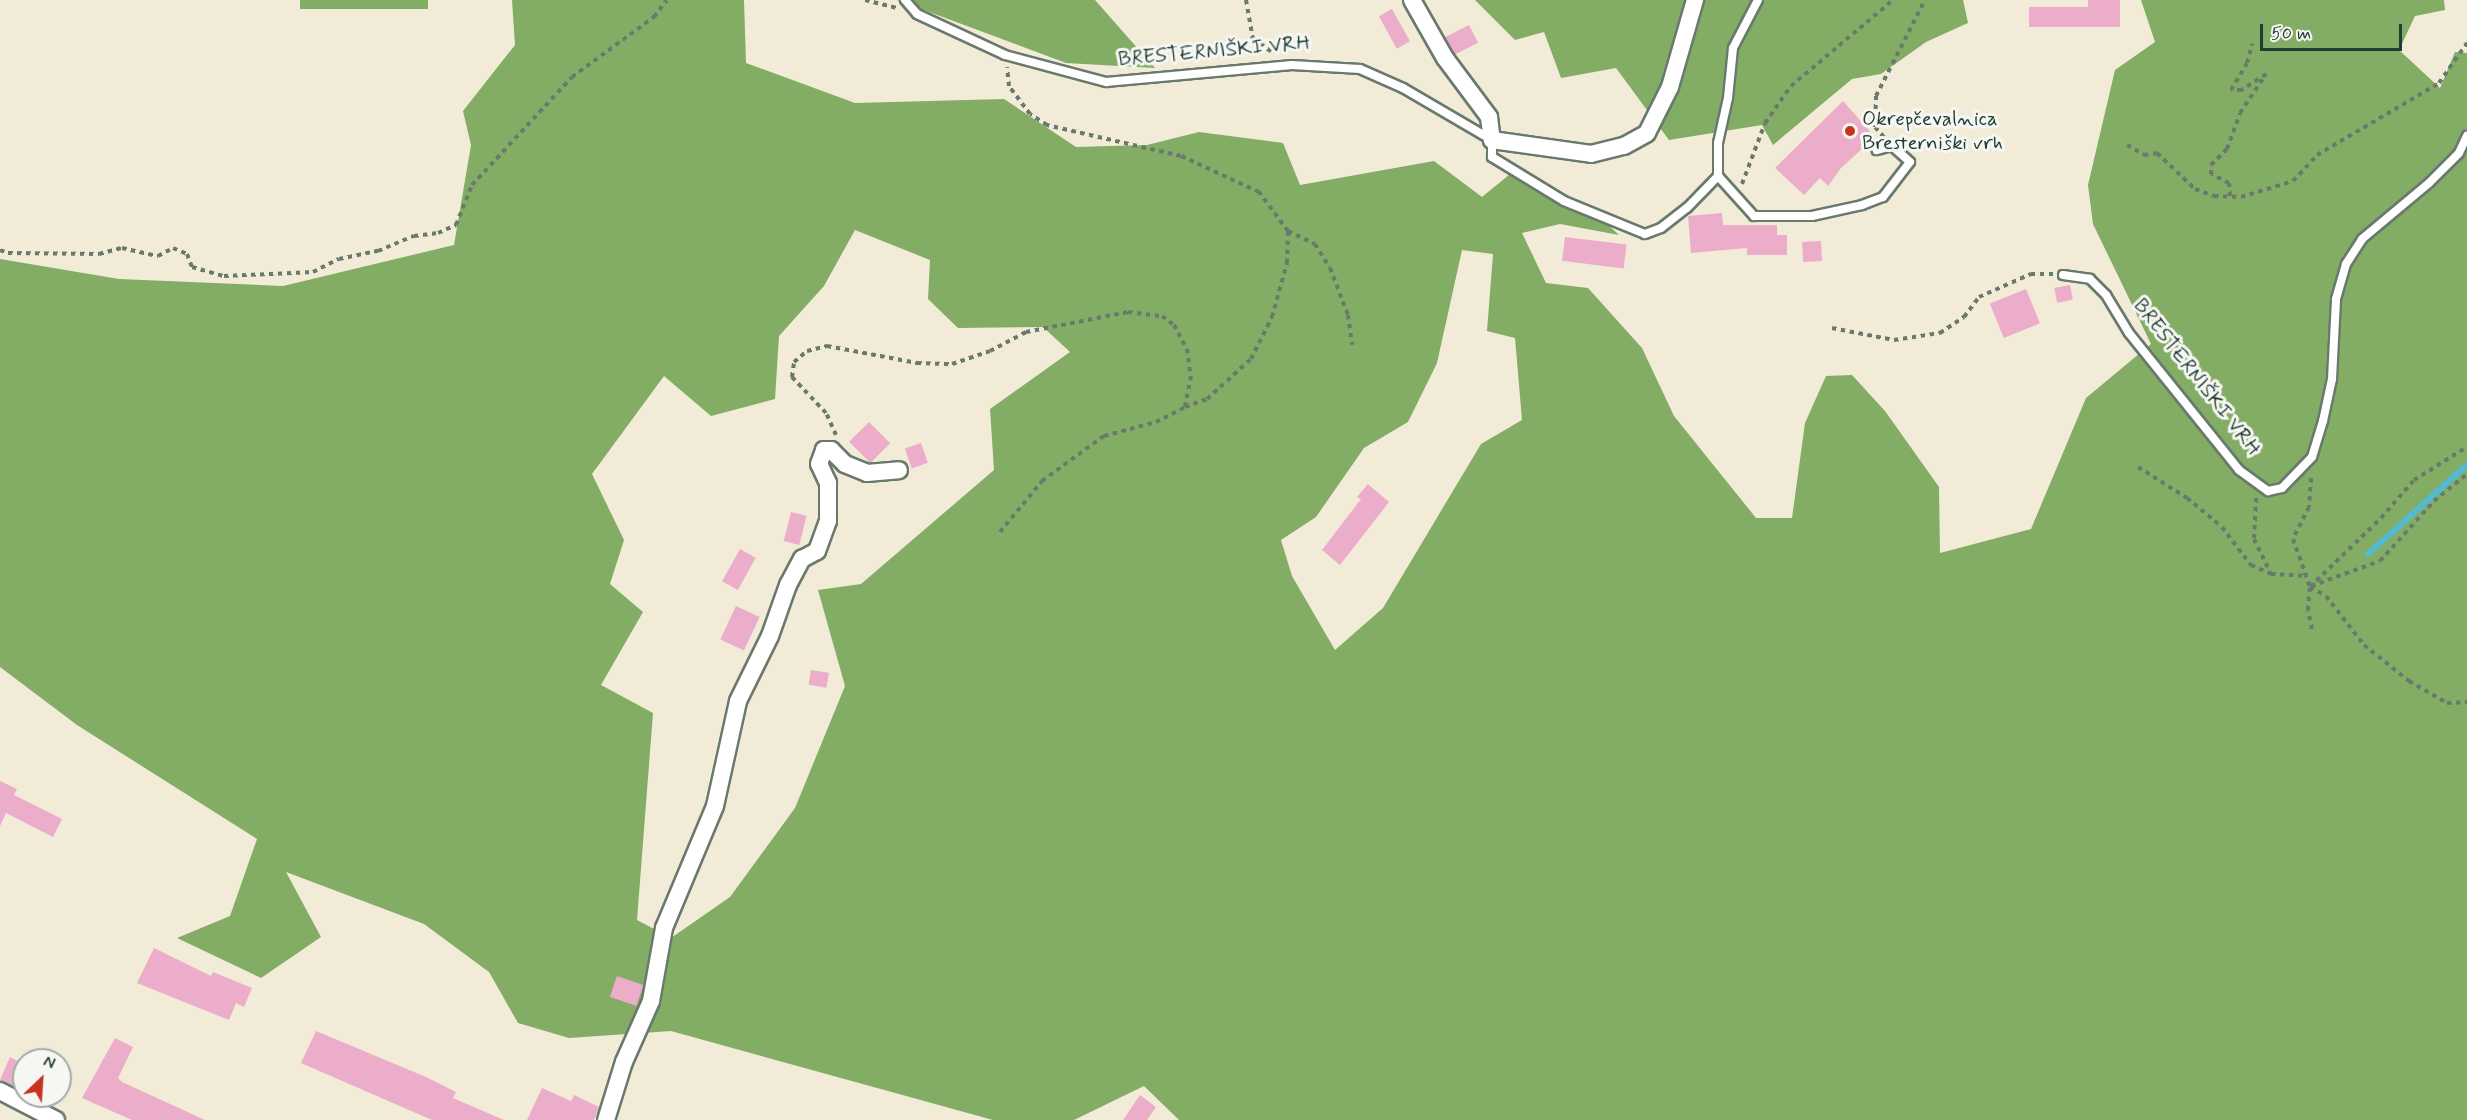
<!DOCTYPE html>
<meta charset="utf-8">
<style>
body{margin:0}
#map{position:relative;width:2467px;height:1120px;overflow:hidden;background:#f2ebd8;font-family:Mynerve,sans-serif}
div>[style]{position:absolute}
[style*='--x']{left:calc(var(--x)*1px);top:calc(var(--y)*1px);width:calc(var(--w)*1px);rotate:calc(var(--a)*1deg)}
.forest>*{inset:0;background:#83ac64;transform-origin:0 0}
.stream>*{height:6px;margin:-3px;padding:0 3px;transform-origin:3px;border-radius:3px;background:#53bad1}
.building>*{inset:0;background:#ebadc9;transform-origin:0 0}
.path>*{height:4px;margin-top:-2px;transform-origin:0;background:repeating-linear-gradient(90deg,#697a6d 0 4.5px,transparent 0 9px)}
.roads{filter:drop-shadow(2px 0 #697a6d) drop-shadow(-2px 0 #697a6d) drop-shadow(0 2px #697a6d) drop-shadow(0 -2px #697a6d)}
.service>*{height:8px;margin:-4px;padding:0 4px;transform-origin:4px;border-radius:4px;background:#fff}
.minor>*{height:16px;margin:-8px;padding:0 8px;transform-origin:8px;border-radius:8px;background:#fff}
.dots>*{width:16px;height:16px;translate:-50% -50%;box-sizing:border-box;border:3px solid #f6f6f2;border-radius:50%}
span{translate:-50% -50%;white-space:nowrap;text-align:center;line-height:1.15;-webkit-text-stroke:6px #f6f6f2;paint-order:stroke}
.street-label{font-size:21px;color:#1f3d34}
.poi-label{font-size:21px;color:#1f3d34}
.left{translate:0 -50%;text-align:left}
.north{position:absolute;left:12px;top:1048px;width:60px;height:60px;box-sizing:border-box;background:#f6f6f2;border:2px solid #a0aca6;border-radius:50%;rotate:25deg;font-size:16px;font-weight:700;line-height:24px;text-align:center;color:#1f3d34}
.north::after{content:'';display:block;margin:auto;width:21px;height:27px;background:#c8321e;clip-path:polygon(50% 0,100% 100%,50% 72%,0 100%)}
.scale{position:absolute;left:2260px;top:24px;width:142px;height:27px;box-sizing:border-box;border:3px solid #1f3d34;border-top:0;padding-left:8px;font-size:18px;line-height:21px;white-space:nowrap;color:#1f3d34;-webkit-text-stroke:4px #f6f6f2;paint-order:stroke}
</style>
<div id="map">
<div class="forest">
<i style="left:300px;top:0;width:128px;height:9px"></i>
<i style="clip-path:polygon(evenodd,512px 0,744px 0,746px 63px,855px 103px,1004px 99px,1076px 147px,1147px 145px,1199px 132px,1283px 143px,1300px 185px,1434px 161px,1482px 197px,1515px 170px,1594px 212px,1619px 235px,1560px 224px,1522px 233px,1546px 283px,1588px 288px,1642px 348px,1674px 416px,1756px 518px,1792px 518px,1805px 423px,1826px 376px,1852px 375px,1885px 411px,1939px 487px,1940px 553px,2031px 529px,2086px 398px,2151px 344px,2093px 224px,2088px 185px,2115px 70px,2155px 42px,2141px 0,2444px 0,2445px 10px,2415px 16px,2399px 50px,2440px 88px,2455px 52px,2467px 53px,2467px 1120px,1179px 1120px,1144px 1086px,1074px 1120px,993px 1120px,671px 1031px,569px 1038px,518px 1023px,489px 972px,424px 924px,286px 872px,321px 937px,261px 978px,177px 938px,230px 916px,257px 839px,77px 725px,0 667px,0 259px,119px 279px,283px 286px,454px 245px,471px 145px,463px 111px,515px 45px,512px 0,855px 230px,930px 260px,928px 299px,958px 328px,1043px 327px,1070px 352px,990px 409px,994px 470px,861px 584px,818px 590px,845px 686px,795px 808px,730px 897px,671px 938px,637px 920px,653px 713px,601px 685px,643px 612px,610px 584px,624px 540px,592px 474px,664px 376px,711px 416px,775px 399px,779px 336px,824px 286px,855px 230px,512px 0,1462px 250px,1493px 254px,1487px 331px,1515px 338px,1522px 420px,1481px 444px,1383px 608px,1335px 650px,1292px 576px,1281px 540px,1316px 517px,1364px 448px,1408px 422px,1437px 363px,1462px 250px)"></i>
<i style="clip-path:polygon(897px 0,1095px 0,1155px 68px,1066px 63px)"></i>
<i style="clip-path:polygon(1475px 0,1963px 0,1968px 23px,1926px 42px,1881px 74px,1852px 79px,1773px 145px,1762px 125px,1669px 140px,1616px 68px,1561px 78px,1544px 32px,1515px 40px)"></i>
</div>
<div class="stream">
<i style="--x:2368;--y:554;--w:133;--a:-42"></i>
</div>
<div class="building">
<i style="clip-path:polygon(2088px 0,2120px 0,2120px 27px,2029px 27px,2029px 7px,2088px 7px)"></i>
<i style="left:1392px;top:9px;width:37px;height:15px;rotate:61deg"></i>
<i style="left:1469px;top:25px;width:20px;height:27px;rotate:63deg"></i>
<i style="clip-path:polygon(1843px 101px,1875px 137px,1841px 168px,1828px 186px,1820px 178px,1804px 195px,1775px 168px)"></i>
<i style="clip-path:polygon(1722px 213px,1723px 225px,1777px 225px,1777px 235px,1787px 235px,1787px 255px,1747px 255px,1747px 248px,1691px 253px,1688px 216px)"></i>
<i style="left:1565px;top:237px;width:62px;height:24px;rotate:7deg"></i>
<i style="left:1821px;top:241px;width:20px;height:19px;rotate:87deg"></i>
<i style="left:2070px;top:285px;width:15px;height:16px;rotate:79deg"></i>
<i style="left:2026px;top:289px;width:37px;height:39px;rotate:68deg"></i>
<i style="left:869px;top:422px;width:30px;height:28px;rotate:45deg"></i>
<i style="left:921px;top:443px;width:21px;height:17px;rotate:71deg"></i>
<i style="clip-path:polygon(1368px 484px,1389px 502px,1340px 565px,1322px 550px,1361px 499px,1357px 497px)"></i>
<i style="left:791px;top:512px;width:16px;height:30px;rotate:14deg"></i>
<i style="left:740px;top:549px;width:18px;height:37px;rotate:29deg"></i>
<i style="left:736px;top:606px;width:26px;height:37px;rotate:25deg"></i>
<i style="left:811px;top:670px;width:18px;height:15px;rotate:9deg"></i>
<i style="clip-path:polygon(0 781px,17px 789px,14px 795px,62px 819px,53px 837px,6px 813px,0 826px)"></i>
<i style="clip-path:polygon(154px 948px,211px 976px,213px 972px,252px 988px,244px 1007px,236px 1003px,229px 1020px,137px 983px)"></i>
<i style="left:617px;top:976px;width:28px;height:22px;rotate:19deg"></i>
<i style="clip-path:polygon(316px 1031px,426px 1077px,456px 1092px,453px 1098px,504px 1120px,432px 1120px,301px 1063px)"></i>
<i style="clip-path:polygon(115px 1038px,133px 1047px,118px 1078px,122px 1082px,205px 1120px,132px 1120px,82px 1098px)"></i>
<i style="clip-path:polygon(10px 1057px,24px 1065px,24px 1092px,0 1080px)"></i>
<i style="clip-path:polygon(542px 1088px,571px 1101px,574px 1095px,599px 1107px,594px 1120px,527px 1120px)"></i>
<i style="clip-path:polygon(1140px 1095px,1156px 1107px,1147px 1120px,1123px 1120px)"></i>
</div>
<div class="path">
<i style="--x:865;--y:0;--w:32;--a:14"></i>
<i style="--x:1246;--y:0;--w:39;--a:80"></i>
<i style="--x:1253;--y:38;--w:26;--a:37"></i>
<i style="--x:1884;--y:137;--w:13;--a:-132"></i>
<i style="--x:1875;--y:127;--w:31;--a:-88"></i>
<i style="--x:1876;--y:96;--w:108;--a:-63"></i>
<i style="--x:2127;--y:145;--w:20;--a:30"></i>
<i style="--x:2144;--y:155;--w:13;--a:-9"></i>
<i style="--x:2157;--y:153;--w:52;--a:43.5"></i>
<i style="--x:2195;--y:189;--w:20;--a:20"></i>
<i style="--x:2214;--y:196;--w:27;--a:2"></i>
<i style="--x:2241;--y:197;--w:54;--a:-17.1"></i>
<i style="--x:2293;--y:181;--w:35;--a:-47"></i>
<i style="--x:2317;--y:155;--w:142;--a:-30.5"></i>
<i style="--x:2439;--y:83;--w:49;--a:-55"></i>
<i style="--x:1742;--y:184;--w:65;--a:-69.3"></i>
<i style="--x:1765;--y:123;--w:45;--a:-54.9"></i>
<i style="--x:1791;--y:86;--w:133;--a:-40.1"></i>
<i style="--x:2230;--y:196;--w:13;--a:-94"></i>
<i style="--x:2229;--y:183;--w:20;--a:-153"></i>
<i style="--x:2211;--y:174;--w:9;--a:-90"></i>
<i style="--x:2211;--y:165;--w:23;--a:-45"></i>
<i style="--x:2227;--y:149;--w:38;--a:-70"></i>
<i style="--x:2240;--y:113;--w:47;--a:-56.3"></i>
<i style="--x:2266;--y:74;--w:30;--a:147"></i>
<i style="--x:2241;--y:90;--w:10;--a:180"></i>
<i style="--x:2231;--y:90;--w:31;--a:-59"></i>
<i style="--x:2247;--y:63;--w:20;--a:-75"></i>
<i style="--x:1288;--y:231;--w:30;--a:26"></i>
<i style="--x:1315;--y:244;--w:28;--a:58"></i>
<i style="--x:1330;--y:268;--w:50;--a:69"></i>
<i style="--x:1348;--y:315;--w:30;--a:82"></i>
<i style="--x:0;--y:250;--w:9;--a:21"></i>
<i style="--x:8;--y:253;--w:91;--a:0.6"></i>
<i style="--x:99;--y:254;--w:24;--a:-15"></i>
<i style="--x:122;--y:248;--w:37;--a:13"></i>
<i style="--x:158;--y:256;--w:17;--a:-28"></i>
<i style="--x:173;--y:248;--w:15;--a:23"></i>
<i style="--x:187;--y:254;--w:14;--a:69"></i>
<i style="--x:192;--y:267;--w:33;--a:16"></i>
<i style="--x:224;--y:276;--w:89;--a:-2.6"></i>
<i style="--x:313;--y:272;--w:29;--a:-27"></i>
<i style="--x:339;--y:259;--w:40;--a:-12"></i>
<i style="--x:378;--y:251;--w:39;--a:-23"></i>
<i style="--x:414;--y:236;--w:24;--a:-7"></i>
<i style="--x:438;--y:233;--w:20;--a:-24"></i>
<i style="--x:456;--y:225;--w:43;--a:-68.2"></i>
<i style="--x:472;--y:185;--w:147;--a:-47.2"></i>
<i style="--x:572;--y:77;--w:102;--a:-36.2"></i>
<i style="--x:654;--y:17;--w:21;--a:-53"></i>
<i style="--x:1832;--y:328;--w:63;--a:11"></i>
<i style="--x:1894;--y:340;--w:47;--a:-8.7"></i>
<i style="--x:1940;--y:333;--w:29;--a:-34"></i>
<i style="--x:1964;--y:317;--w:25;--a:-53"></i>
<i style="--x:1979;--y:297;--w:57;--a:-23.9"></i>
<i style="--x:2031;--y:274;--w:22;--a:0"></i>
<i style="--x:836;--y:435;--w:24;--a:-114"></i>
<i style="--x:826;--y:413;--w:50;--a:-133.4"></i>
<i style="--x:792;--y:377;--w:15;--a:-82"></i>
<i style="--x:794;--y:362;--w:17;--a:-40"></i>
<i style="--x:807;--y:351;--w:21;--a:-14"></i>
<i style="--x:827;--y:346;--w:92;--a:10.7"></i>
<i style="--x:917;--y:363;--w:35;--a:2"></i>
<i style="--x:952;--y:364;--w:40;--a:-18.9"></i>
<i style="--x:990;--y:351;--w:41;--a:-27.8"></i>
<i style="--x:1026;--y:332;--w:104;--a:-11.1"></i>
<i style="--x:1128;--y:312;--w:34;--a:7"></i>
<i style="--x:1162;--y:316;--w:15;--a:37"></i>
<i style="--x:1174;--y:325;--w:27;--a:62"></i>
<i style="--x:1187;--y:349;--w:27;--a:82"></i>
<i style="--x:1191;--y:376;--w:32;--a:101"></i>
<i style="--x:1185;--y:407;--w:23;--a:-20"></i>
<i style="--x:1207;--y:399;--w:59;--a:-42.3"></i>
<i style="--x:1251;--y:359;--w:47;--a:-63.4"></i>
<i style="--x:1272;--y:317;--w:56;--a:-74.5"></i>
<i style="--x:1287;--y:263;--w:32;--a:-88"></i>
<i style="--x:1288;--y:231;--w:49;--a:-126.6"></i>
<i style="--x:1259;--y:192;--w:86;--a:-155.2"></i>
<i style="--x:1181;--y:156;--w:138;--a:-167"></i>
<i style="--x:1047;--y:125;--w:20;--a:-147"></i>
<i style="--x:1030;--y:114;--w:35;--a:-127"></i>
<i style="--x:1009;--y:86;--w:19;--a:-96"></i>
<i style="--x:2138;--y:467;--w:58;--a:32.3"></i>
<i style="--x:2187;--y:498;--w:45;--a:39.6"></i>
<i style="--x:2222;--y:527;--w:48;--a:52.7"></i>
<i style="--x:2251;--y:565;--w:22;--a:24"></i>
<i style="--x:2311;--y:478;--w:29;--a:94"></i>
<i style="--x:2309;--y:507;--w:36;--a:117"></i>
<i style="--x:2293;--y:539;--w:51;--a:70.5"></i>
<i style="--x:2310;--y:587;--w:18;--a:29"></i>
<i style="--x:2326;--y:596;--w:62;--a:52.2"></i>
<i style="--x:2364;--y:645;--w:58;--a:38.7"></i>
<i style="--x:2409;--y:681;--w:44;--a:30.1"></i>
<i style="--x:2447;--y:703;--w:20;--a:-3"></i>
<i style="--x:2256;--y:498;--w:41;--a:92.8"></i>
<i style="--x:2254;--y:539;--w:39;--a:64"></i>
<i style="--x:2271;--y:574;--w:33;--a:3"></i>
<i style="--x:1000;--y:532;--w:66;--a:-50.5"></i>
<i style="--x:1042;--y:481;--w:77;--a:-36"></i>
<i style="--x:1104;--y:436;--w:54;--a:-15.1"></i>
<i style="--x:1156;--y:422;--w:33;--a:-27"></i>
<i style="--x:2311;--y:586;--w:73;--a:-19.9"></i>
<i style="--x:2380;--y:561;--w:81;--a:-48"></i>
<i style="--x:2434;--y:501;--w:43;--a:-39.3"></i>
<i style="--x:2312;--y:629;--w:19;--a:-102"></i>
<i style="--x:2308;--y:610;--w:23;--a:-85"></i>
<i style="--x:2310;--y:587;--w:99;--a:-44.2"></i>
<i style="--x:2381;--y:518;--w:50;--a:-49"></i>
<i style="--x:2414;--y:480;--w:62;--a:-31.9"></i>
</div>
<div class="roads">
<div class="service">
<i style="--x:905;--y:0;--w:18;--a:49"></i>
<i style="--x:917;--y:14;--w:97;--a:25"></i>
<i style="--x:1005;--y:55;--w:105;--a:15"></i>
<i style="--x:1106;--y:82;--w:187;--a:-5.2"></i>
<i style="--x:1292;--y:65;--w:68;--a:3.4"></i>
<i style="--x:1360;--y:69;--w:47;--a:23.8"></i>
<i style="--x:1403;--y:88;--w:103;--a:30.3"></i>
<i style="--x:1492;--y:140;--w:17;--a:90"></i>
<i style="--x:1492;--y:157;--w:84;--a:31.4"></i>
<i style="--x:1564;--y:201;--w:87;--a:22.2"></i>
<i style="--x:1645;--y:234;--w:17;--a:-21"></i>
<i style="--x:1661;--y:228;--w:33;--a:-38"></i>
<i style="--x:1687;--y:208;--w:45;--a:-45.9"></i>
<i style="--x:1718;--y:176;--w:54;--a:48"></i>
<i style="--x:1754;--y:216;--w:58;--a:0"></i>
<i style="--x:1812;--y:216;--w:51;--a:-12.4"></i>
<i style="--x:1862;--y:205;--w:22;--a:-21"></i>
<i style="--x:1883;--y:197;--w:44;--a:-52.4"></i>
<i style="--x:1910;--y:162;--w:24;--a:-138"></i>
<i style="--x:1892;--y:146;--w:16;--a:165"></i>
<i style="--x:1718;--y:176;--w:33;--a:-90"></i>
<i style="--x:1718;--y:143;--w:46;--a:-77.5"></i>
<i style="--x:1728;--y:98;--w:50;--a:-84.3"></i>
<i style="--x:1733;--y:48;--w:54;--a:-62.5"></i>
<i style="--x:2063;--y:275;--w:27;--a:8"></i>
<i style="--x:2090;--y:279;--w:23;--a:45"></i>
<i style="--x:2106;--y:295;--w:44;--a:58.8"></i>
<i style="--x:2129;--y:333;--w:176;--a:51.2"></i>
<i style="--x:2239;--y:470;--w:36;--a:36"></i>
<i style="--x:2268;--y:491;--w:14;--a:-12"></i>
<i style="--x:2282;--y:488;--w:43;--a:-45.9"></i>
<i style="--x:2312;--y:457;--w:38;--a:-73"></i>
<i style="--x:2323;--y:421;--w:43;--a:-77.9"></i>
<i style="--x:2332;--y:379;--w:80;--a:-87.1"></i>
<i style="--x:2336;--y:299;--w:36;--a:-74"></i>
<i style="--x:2346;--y:264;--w:30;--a:-57"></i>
<i style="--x:2362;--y:239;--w:87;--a:-39.9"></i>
<i style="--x:2429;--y:183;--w:42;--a:-45"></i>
<i style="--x:2459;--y:153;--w:19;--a:-65"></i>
</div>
<div class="minor">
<i style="--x:1412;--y:0;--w:67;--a:60.4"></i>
<i style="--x:1445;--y:58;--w:74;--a:53.3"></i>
<i style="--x:1489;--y:117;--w:23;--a:83"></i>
<i style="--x:1492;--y:140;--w:100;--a:8"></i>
<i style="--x:1591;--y:154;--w:34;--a:-14"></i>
<i style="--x:1624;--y:146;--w:26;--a:-29"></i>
<i style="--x:1647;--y:133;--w:51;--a:-63.4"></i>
<i style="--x:1670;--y:87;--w:91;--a:-74"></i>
<i style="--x:0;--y:1091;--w:63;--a:27.4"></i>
<i style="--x:606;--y:1120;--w:61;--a:-72.8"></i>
<i style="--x:624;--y:1062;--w:67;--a:-66.1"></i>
<i style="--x:651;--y:1001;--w:74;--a:-79.9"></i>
<i style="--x:664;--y:928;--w:132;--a:-67.3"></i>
<i style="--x:715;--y:806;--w:107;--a:-77.6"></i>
<i style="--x:738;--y:701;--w:72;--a:-63.8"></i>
<i style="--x:770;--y:636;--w:54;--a:-70.6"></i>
<i style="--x:788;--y:585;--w:30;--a:-62"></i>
<i style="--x:802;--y:559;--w:17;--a:-28"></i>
<i style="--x:817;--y:551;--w:32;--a:-70"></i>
<i style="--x:828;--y:521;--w:38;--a:-90"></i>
<i style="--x:828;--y:483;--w:21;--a:-115"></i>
<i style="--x:819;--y:464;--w:15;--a:-70"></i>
<i style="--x:824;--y:450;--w:7;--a:0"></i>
<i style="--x:831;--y:450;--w:20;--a:45"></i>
<i style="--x:845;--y:464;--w:24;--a:22"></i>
<i style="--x:867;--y:473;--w:32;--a:-5"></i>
</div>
</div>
<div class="dots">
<i style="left:1850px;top:131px;background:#c8321e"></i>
</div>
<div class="street-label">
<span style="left:1214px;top:51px;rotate:-5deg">BRESTERNIŠKI VRH</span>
<span style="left:2197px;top:377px;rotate:52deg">BRESTERNIŠKI VRH</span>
</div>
<div class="poi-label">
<span class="left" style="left:1862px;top:131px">Okrepčevalnica<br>Bresterniški vrh</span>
</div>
<div class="north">N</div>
<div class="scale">50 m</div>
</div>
